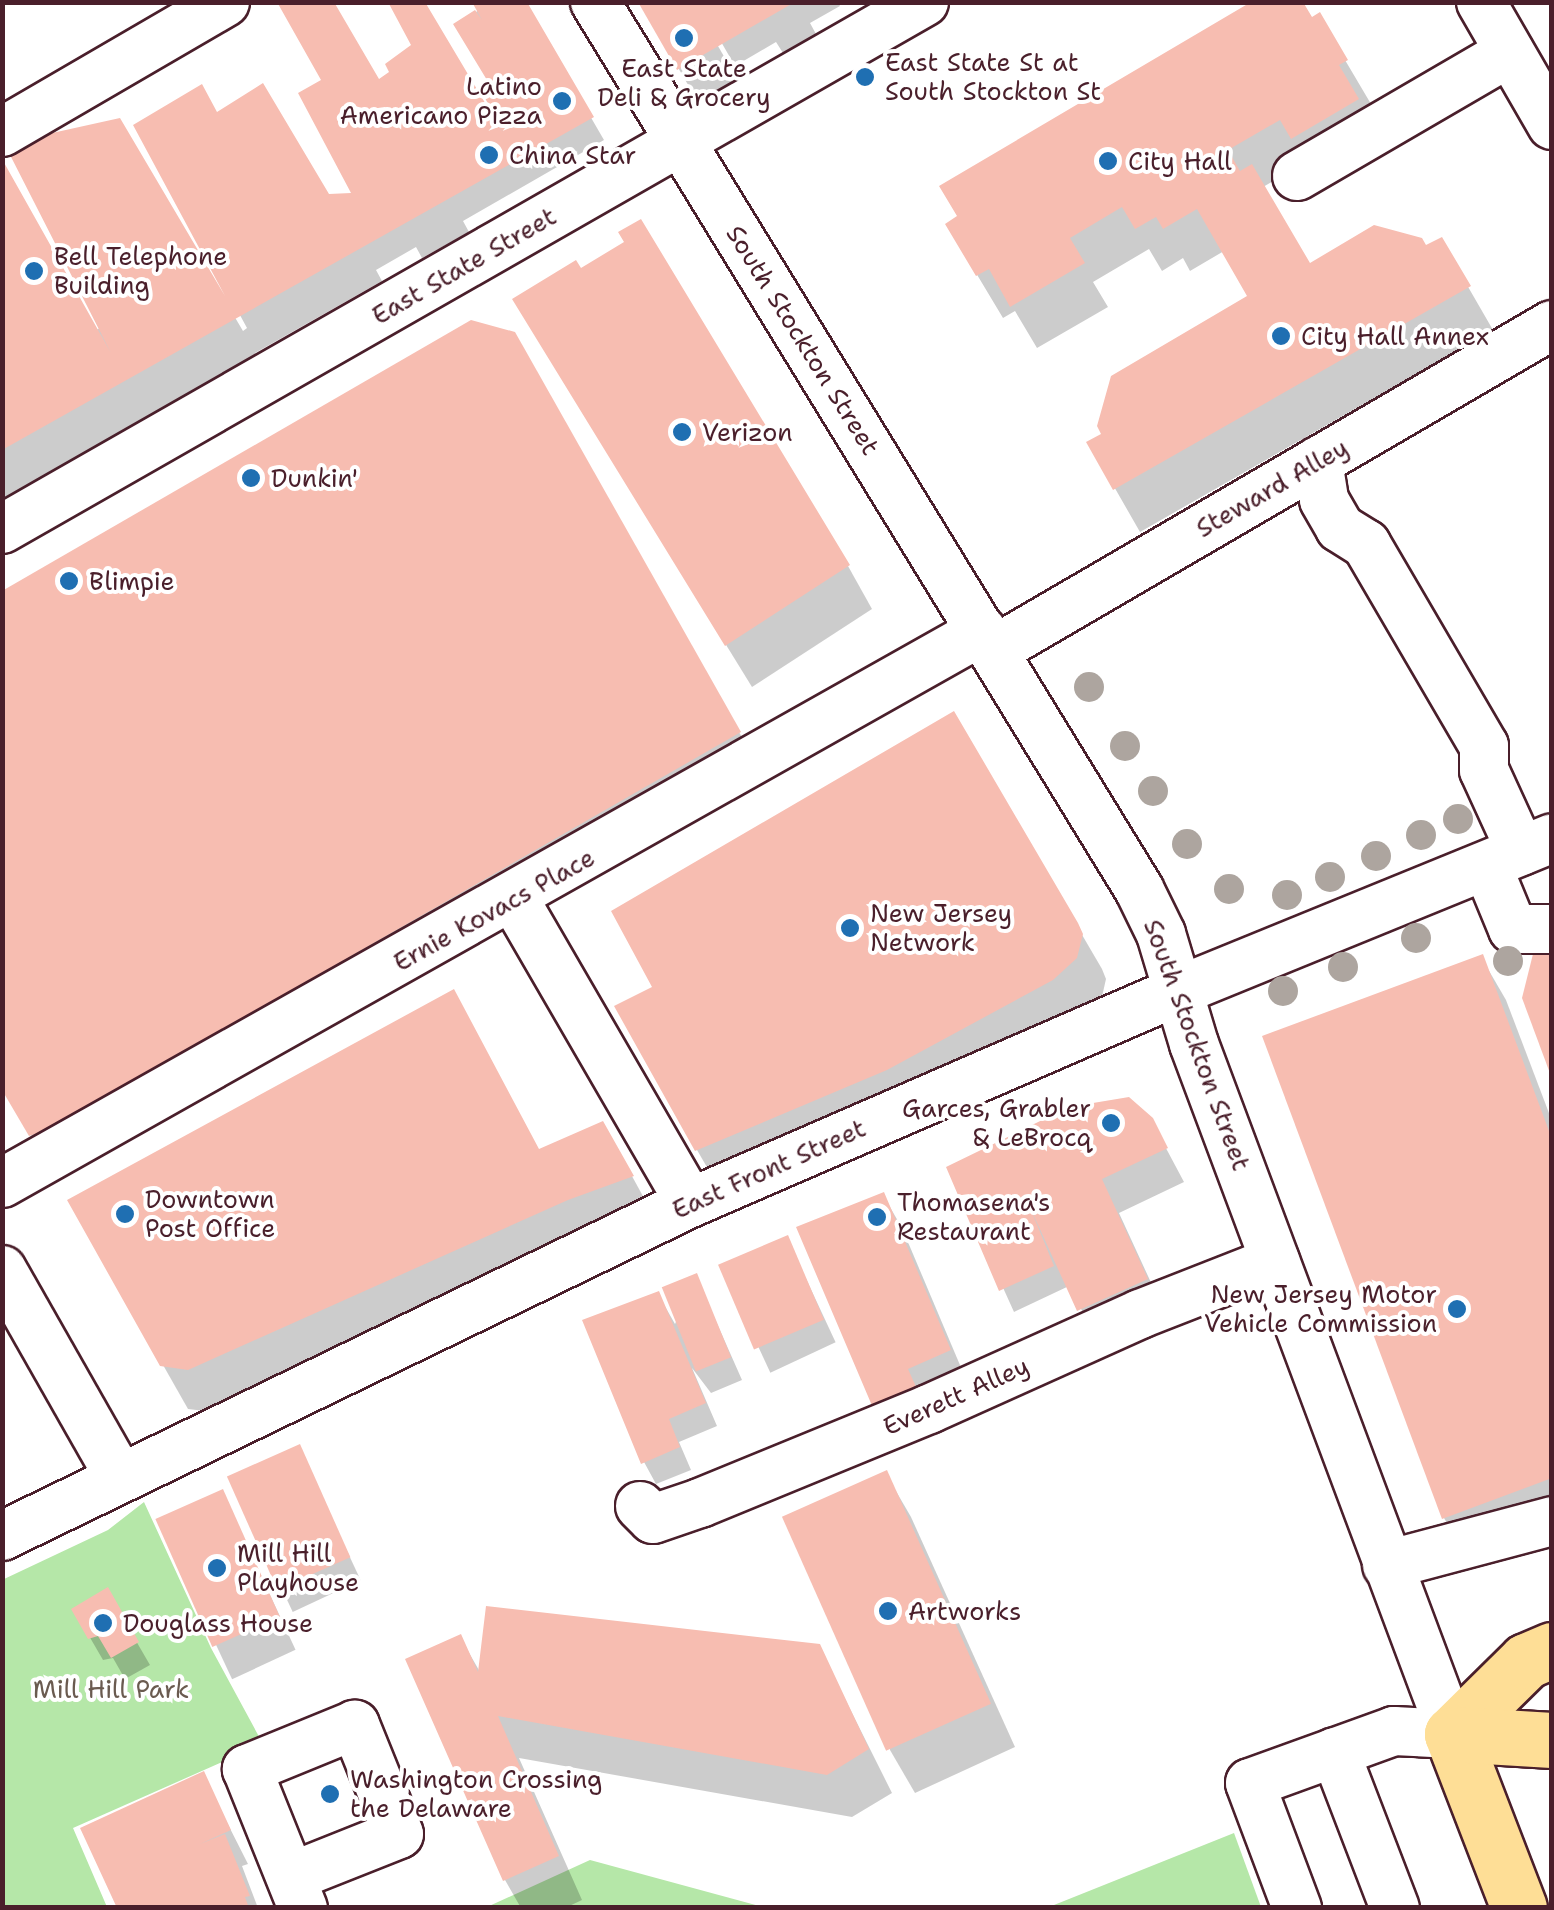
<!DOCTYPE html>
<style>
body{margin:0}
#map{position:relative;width:1554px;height:1910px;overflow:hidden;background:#fff;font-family:"Shantell Sans",sans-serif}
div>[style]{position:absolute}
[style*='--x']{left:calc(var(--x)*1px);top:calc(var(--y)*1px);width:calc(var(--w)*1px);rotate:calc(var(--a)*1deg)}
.green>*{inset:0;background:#b5e7a8}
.shadow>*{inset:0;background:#0003;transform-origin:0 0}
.building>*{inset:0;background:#f7bdb1;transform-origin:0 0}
.roads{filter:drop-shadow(2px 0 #4a1f2b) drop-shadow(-2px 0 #4a1f2b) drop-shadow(0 2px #4a1f2b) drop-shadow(0 -2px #4a1f2b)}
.minor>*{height:48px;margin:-24px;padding:0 24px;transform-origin:24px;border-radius:24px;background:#fff}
.major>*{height:55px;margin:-27.5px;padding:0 27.5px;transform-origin:27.5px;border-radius:27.5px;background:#fede96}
.highway>*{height:55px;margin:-27.5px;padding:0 27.5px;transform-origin:27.5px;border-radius:27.5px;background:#fede96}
.trees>*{width:30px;height:30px;margin:-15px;border-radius:50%;background:#ada59f}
.dots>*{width:28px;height:28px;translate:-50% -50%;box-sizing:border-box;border:5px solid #fff;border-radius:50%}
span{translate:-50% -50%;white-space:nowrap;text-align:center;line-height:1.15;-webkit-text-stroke:8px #fff;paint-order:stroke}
.poi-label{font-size:25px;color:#4a1f2b}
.left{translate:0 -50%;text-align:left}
.right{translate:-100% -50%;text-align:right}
.street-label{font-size:25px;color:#4a1f2b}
.park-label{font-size:25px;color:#6a5b50}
.frame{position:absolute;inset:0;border:5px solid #4a1f2b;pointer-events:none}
</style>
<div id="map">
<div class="green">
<i style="clip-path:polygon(144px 1502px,211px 1648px,263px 1744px,73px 1828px,107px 1907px,3px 1907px,2px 1580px,108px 1530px)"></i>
<i style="clip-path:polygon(1234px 1833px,1261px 1907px,1049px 1907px)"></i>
<i style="clip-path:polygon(590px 1860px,763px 1907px,487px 1907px)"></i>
</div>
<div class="shadow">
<i style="clip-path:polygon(524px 2px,604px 140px,463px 221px,469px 232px,422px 258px,416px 247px,376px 270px,382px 281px,255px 353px,261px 363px,2px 506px,2px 272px,96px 330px,100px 328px,119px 121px,243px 331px,247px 328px,137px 126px,216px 115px,328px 196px,355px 195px,378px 83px,500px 126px,496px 92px,456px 25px,479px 10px)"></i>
<i style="clip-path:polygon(640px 2px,718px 46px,737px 79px,698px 102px)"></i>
<i style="clip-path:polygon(698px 2px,838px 2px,840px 6px,810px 23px,816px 34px,783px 53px,776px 42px,735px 66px)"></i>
<i style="clip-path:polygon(1319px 16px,1371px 104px,1362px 109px,1382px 144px,1306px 162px,1263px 187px,1309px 266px,1426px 249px,1441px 240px,1493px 330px,1140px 532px,1089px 443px,1104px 435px,1251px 297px,1224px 251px,1190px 271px,1183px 258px,1162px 271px,1149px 249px,1093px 282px,1108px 307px,1037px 348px,1015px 311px,1003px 318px,973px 268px)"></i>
<i style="clip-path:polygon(513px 334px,764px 776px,73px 1173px,56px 1178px,2px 1085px)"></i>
<i style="clip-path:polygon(540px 343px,848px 566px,872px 609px,752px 687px)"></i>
<i style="clip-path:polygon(953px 714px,1102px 969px,1106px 979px,1101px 1001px,722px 1193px,697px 1150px,655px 988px)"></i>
<i style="clip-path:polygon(1481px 957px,1506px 1000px,1552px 1121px,1552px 1530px,1469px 1561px,1444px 1518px)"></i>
<i style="clip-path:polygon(1151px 1120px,1184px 1182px,1119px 1213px,1165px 1313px,1099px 1343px,1069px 1286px,1014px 1312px,949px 1168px)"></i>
<i style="clip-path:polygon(539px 1152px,627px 1167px,656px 1220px,213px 1412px,188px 1409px,70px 1201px)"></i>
<i style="clip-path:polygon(883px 1195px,902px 1228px,968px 1384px,894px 1440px)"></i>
<i style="left:787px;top:1238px;width:115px;height:72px;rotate:65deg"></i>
<i style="clip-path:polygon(696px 1276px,742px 1380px,711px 1393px,692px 1368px,717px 1426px,679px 1442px,691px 1470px,656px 1484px,644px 1462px,658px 1294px,675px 1324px)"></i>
<i style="left:299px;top:1448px;width:146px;height:75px;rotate:65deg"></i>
<i style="clip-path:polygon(886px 1474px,911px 1517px,1015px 1747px,915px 1793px,890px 1750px)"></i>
<i style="left:222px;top:1492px;width:174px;height:70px;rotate:65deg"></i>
<i style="clip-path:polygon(107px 1591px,150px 1665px,125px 1679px,113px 1658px,103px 1660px,74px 1610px)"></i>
<i style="clip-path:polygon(460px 1637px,480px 1672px,819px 1647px,892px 1793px,852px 1817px,519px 1758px,582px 1900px,565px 1908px,521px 1908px,505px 1880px)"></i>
<i style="clip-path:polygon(203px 1775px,248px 1864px,242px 1866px,258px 1908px,118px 1908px)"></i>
</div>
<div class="building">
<i style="clip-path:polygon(277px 2px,334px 2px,379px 79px,389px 72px,385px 64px,411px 45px,388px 2px,425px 2px,503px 133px,484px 96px,493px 90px,453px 24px,475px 10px,482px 20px,472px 2px,527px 2px,594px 117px,2px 450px,2px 159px,111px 353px,8px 151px,34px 137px,120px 118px,225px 296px,133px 125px,202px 84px,217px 112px,263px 83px,329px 194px,351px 193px,298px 93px,321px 80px)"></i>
<i style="clip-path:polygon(638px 2px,795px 2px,677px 70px)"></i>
<i style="clip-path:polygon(1251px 2px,1303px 2px,1312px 17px,1320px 12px,1348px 60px,1339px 65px,1359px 99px,1291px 139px,1280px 120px,1228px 150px,1240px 171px,1252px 164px,1310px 263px,1374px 225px,1422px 238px,1426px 245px,1442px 237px,1471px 286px,1113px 490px,1086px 442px,1101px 434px,1097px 426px,1111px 376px,1247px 296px,1197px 209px,1163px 229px,1156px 217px,1135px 229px,1122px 207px,1070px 238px,1085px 263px,1010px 307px,989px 269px,976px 276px,945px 224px,957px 216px,939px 186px)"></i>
<i style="clip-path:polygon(641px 219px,850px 565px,725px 646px,512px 299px,576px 260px,581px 268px,624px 242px,618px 232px)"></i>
<i style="clip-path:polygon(471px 320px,515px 332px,741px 732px,48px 1130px,29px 1136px,2px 1090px,2px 591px)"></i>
<i style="clip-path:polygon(954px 711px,1078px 923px,1083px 934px,1077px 958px,1053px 980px,887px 1070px,695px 1151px,614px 1006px,652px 987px,611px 911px)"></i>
<i style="clip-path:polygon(1483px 954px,1552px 1139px,1552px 1478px,1442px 1519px,1262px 1036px)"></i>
<i style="clip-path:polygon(1533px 954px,1552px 954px,1551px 1076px,1522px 998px)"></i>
<i style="clip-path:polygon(454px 989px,539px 1149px,603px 1121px,634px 1176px,568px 1200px,188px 1370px,160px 1366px,67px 1200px)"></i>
<i style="clip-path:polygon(1129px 1097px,1153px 1118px,1168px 1148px,1102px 1179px,1148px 1279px,1077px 1311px,1029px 1205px,1054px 1266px,999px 1291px,946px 1167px,1069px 1107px)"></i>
<i style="clip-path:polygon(884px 1192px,951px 1350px,908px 1369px,917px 1389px,873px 1408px,796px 1227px)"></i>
<i style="left:788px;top:1235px;width:92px;height:76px;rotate:67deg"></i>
<i style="left:697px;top:1273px;width:91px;height:38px;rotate:68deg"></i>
<i style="clip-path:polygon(659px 1291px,706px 1403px,669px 1419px,680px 1447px,641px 1464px,582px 1320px)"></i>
<i style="left:300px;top:1444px;width:124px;height:80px;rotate:66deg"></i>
<i style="left:887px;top:1470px;width:256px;height:115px;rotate:66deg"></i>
<i style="left:223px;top:1489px;width:140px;height:74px;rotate:66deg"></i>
<i style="clip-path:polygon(108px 1587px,139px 1642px,111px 1658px,98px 1636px,88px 1639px,71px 1609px)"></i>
<i style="clip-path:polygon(486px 1606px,820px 1644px,869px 1749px,827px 1775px,498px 1716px,559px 1856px,503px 1881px,405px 1659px,461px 1634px,478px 1672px)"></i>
<i style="clip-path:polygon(204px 1771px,231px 1830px,200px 1844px,225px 1834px,250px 1896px,245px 1897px,249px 1908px,117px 1908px,80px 1828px)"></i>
</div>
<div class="roads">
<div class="minor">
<i style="--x:595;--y:2;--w:1041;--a:58.48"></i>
<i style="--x:1139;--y:889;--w:50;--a:63.9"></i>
<i style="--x:1161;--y:934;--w:115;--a:73.3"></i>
<i style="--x:1194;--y:1044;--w:737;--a:69.5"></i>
<i style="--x:1452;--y:1734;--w:58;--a:-177"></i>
<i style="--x:1394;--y:1731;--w:153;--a:160.1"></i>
<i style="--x:1250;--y:1783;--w:134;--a:69.4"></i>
<i style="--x:1481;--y:2;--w:142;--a:60"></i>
<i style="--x:2;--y:132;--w:258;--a:-30.2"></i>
<i style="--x:1297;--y:176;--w:246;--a:-30.2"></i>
<i style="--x:1318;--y:461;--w:39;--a:81"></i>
<i style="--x:1324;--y:500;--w:32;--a:60"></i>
<i style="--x:1340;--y:528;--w:31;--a:32"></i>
<i style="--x:1366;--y:544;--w:234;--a:59.7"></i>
<i style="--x:1484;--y:746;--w:24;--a:90"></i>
<i style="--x:1484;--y:770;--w:89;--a:65.4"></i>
<i style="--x:2;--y:529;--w:1062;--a:-29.75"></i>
<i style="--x:993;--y:651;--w:647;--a:-30.25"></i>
<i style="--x:1487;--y:866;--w:68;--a:67.6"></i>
<i style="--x:1513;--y:929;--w:39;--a:0"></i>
<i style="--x:514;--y:899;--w:351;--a:59.9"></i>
<i style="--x:2;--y:1183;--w:1125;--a:-29.39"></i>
<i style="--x:2;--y:1270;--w:237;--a:60.4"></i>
<i style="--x:640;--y:1506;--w:18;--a:45"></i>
<i style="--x:653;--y:1519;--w:50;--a:-18.8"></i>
<i style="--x:700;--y:1503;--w:248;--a:-22.3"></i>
<i style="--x:929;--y:1409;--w:231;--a:-24.2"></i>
<i style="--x:1140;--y:1314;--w:145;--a:-21.4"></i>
<i style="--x:2;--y:1536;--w:764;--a:-25.83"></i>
<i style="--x:690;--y:1203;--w:532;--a:-23.48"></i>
<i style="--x:1178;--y:991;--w:404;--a:-22.2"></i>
<i style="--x:1387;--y:1565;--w:171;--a:-14.9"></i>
<i style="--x:1335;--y:1752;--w:167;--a:69"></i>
<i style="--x:291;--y:1877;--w:116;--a:-21.7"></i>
<i style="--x:399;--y:1834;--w:118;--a:-112"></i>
<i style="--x:355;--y:1725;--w:117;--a:157.8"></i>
<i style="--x:247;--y:1769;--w:150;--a:68.1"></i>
</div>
<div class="major">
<i style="--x:1452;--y:1734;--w:186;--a:68.9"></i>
</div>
<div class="highway">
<i style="--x:1452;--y:1734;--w:104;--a:-44.6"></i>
<i style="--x:1526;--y:1661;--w:28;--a:-23"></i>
<i style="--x:1452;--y:1734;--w:100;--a:3.4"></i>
</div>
</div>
<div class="trees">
<i style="left:1089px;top:687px"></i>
<i style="left:1125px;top:746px"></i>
<i style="left:1153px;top:791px"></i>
<i style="left:1458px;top:819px"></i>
<i style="left:1421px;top:835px"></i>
<i style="left:1187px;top:844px"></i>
<i style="left:1376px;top:856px"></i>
<i style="left:1330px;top:877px"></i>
<i style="left:1229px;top:889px"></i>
<i style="left:1287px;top:895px"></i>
<i style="left:1416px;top:938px"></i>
<i style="left:1508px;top:961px"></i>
<i style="left:1343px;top:967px"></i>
<i style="left:1283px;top:991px"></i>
</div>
<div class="dots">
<i style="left:684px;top:38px;background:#1f6fb2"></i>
<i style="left:865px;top:77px;background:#1f6fb2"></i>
<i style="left:562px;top:101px;background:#1f6fb2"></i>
<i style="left:489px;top:155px;background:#1f6fb2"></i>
<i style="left:1108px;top:161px;background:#1f6fb2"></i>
<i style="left:34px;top:271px;background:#1f6fb2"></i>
<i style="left:1281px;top:336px;background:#1f6fb2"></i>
<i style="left:682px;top:432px;background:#1f6fb2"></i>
<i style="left:251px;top:478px;background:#1f6fb2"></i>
<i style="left:69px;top:581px;background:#1f6fb2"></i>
<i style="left:850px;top:928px;background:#1f6fb2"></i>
<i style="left:1111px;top:1123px;background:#1f6fb2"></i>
<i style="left:125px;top:1214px;background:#1f6fb2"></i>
<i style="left:877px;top:1217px;background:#1f6fb2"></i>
<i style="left:1457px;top:1309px;background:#1f6fb2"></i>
<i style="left:217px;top:1568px;background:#1f6fb2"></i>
<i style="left:888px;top:1611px;background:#1f6fb2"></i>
<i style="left:103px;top:1623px;background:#1f6fb2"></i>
<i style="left:330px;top:1794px;background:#1f6fb2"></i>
</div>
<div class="poi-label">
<span class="left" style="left:885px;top:77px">East State St at<br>South Stockton St</span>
<span style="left:684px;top:83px">East State<br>Deli &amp; Grocery</span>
<span class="right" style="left:542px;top:101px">Latino<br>Americano Pizza</span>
<span class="left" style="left:509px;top:155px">China Star</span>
<span class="left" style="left:1128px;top:161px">City Hall</span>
<span class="left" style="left:54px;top:271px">Bell Telephone<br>Building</span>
<span class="left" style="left:1301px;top:336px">City Hall Annex</span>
<span class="left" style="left:702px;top:432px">Verizon</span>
<span class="left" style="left:271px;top:478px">Dunkin'</span>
<span class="left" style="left:89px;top:581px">Blimpie</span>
<span class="left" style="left:870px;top:928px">New Jersey<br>Network</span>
<span class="right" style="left:1091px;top:1123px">Garces, Grabler<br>&amp; LeBrocq</span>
<span class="left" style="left:145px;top:1214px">Downtown<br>Post Office</span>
<span class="left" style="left:897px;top:1217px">Thomasena's<br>Restaurant</span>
<span class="right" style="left:1437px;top:1309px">New Jersey Motor<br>Vehicle Commission</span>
<span class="left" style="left:237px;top:1568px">Mill Hill<br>Playhouse</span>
<span class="left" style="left:908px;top:1611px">Artworks</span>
<span class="left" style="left:123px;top:1623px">Douglass House</span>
<span class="left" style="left:350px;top:1794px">Washington Crossing<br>the Delaware</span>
</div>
<div class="street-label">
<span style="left:464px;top:266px;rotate:-30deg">East State Street</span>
<span style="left:803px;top:340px;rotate:58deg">South Stockton Street</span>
<span style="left:1272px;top:488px;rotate:-30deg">Steward Alley</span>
<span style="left:494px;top:910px;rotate:-29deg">Ernie Kovacs Place</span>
<span style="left:1197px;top:1045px;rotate:70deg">South Stockton Street</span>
<span style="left:769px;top:1169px;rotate:-24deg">East Front Street</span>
<span style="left:956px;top:1396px;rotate:-24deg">Everett Alley</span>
</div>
<div class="park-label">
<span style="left:111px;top:1689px">Mill Hill Park</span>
</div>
<div class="frame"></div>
</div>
